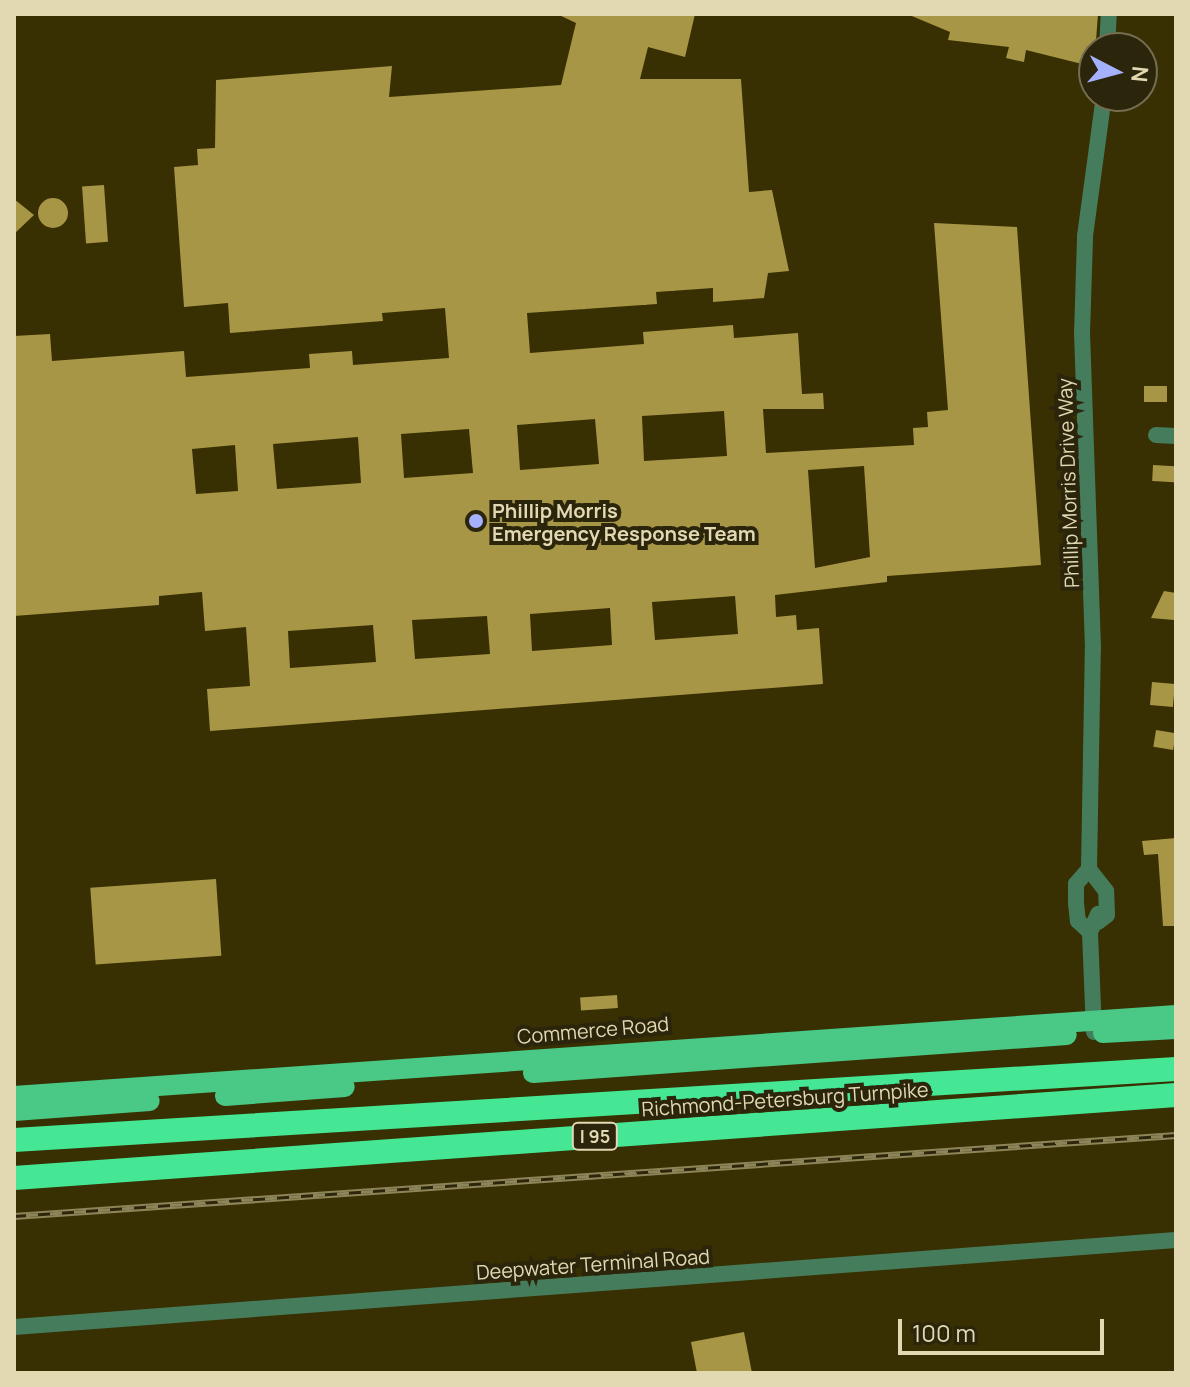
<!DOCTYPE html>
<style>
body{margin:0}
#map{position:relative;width:1190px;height:1387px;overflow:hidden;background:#382f02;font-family:Manrope,sans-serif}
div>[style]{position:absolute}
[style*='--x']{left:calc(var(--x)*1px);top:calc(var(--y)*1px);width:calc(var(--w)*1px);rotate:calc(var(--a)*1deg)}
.building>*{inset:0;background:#a89647;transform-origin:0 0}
.round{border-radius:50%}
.minor>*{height:16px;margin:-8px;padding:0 8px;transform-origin:8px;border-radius:8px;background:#457d5c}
.major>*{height:20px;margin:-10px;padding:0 10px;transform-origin:10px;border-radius:10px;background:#49c985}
.highway>*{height:24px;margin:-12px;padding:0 12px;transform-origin:12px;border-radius:12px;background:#45e795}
.rail>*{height:7px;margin-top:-3.5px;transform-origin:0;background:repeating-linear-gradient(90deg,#2b250c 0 12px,#8d845a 0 24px);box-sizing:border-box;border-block:2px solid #8d845a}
.dots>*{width:22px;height:22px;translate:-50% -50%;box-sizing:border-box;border:4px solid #2b250c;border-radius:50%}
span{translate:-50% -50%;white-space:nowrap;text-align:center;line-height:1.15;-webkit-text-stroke:8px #2b250c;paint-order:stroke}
.shield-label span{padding:2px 6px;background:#2b250c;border:2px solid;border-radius:6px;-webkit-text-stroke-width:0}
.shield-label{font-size:18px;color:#e2d9b3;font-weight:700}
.street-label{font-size:20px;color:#e2d9b3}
.poi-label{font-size:20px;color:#e2d9b3;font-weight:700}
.left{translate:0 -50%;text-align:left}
.frame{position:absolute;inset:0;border:16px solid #e2d9b3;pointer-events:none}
.north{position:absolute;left:1078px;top:32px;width:80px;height:80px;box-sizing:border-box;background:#2b250c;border:2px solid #746d4f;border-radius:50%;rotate:96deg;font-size:22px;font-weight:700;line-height:32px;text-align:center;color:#e2d9b3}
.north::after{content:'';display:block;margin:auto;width:28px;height:36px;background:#a5b1fc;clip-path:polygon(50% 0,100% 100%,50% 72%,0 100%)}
.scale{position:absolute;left:898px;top:1319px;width:206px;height:36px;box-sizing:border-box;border:4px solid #e2d9b3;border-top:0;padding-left:10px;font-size:24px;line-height:28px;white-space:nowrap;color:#e2d9b3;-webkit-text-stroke:6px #2b250c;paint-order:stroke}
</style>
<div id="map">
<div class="building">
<i style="clip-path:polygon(evenodd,557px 14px,695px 14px,685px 57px,648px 47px,640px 79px,741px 79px,749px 192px,772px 190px,789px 271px,768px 273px,764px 298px,713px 302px,713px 288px,656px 292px,657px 304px,527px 313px,530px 353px,644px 344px,643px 332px,733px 325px,734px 338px,798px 333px,802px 394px,823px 393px,824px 409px,763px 409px,766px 453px,914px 445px,913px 428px,928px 427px,927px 412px,948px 410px,934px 223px,1017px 227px,1041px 565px,887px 576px,887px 582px,775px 595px,776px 617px,796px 615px,797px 630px,819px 628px,823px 684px,210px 731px,207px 689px,250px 686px,246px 627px,205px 631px,202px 592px,159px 596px,159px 605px,14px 616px,14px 336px,50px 334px,52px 361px,184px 351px,186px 377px,310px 368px,309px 354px,352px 351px,353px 365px,449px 358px,445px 308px,382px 313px,383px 321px,230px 333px,228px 303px,184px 307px,174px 167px,198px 165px,197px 149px,215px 148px,216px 80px,392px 66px,389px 97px,561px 85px,576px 23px,557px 14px,724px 411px,727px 456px,644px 461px,642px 416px,724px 411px,557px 14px,595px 419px,599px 464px,520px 470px,517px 425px,595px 419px,557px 14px,469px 429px,473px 473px,404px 478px,401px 434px,469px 429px,557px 14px,358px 437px,361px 483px,277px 489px,273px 444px,358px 437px,557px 14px,235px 445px,238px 491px,196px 494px,192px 449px,235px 445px,557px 14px,864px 466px,870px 557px,815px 568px,808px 470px,864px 466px,557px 14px,735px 596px,738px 634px,655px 640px,652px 602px,735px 596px,557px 14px,610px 608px,612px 645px,532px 651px,530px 614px,610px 608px,557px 14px,487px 616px,490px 654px,415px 659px,412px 620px,487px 616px,557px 14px,373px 625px,376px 662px,290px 668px,288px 631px,373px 625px)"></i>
<i style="clip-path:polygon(907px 14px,1098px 14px,1094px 67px,1026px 50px,1024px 62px,1006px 58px,1009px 47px,948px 40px,950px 32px)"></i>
<i style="left:104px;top:185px;width:57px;height:22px;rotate:86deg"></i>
<i class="round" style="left:38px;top:198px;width:30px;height:30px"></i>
<i style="clip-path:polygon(14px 199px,34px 215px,14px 234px)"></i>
<i style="left:1144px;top:386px;width:23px;height:16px"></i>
<i style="left:1153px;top:465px;width:22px;height:16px;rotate:3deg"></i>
<i style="clip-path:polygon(1164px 591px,1176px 593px,1174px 620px,1151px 618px)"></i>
<i style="left:1152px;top:682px;width:23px;height:23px;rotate:5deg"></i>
<i style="left:1156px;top:730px;width:20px;height:17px;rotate:9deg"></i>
<i style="clip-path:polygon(1176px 838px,1176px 926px,1163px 926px,1158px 854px,1144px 855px,1142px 841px)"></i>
<i style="left:216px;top:879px;width:77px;height:126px;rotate:86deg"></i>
<i style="left:617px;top:995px;width:13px;height:37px;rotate:86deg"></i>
<i style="clip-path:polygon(744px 1332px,752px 1373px,697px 1373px,691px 1342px)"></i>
</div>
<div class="minor">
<i style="--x:1107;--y:48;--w:34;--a:-87"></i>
<i style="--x:1156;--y:435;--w:20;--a:3"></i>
<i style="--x:1089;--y:869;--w:20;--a:131"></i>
<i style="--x:1076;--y:884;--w:19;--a:90"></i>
<i style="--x:1076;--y:903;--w:18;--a:84"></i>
<i style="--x:1078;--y:921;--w:16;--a:43"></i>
<i style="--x:1098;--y:922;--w:11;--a:-38"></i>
<i style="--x:1107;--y:915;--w:24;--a:-92"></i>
<i style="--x:1106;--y:891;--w:28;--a:-128"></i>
<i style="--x:1089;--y:869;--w:221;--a:-89"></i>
<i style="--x:1093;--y:648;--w:314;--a:-92"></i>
<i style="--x:1082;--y:334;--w:98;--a:-88.2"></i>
<i style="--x:1085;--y:236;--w:141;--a:-82.3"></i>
<i style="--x:1094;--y:1032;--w:100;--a:-92.3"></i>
<i style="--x:1090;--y:932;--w:20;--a:-66"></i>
<i style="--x:14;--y:1327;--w:1165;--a:-4.28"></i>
</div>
<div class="major">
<i style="--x:1103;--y:1033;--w:73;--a:-3.1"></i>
<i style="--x:533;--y:1073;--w:535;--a:-4.07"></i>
<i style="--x:14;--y:1096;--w:1165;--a:-3.99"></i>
<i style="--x:225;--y:1096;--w:120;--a:-4.3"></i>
<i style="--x:14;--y:1111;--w:136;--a:-4.2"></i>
</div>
<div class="highway">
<i style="--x:14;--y:1140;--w:1164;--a:-3.5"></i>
<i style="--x:14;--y:1178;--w:1165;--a:-4.09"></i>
</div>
<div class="rail">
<i style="--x:14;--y:1216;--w:1165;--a:-3.99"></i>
</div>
<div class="dots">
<i style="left:476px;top:521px;background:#a5b1fc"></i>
</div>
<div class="shield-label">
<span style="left:595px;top:1136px">I 95</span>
</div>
<div class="street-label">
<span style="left:1068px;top:483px;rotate:-92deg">Phillip Morris Drive Way</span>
<span style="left:593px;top:1030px;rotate:-5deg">Commerce Road</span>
<span style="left:785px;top:1099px;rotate:-4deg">Richmond-Petersburg Turnpike</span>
<span style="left:593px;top:1264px;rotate:-4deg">Deepwater Terminal Road</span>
</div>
<div class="poi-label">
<span class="left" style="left:492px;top:522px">Phillip Morris<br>Emergency Response Team</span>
</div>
<div class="frame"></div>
<div class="north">N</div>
<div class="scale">100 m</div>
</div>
